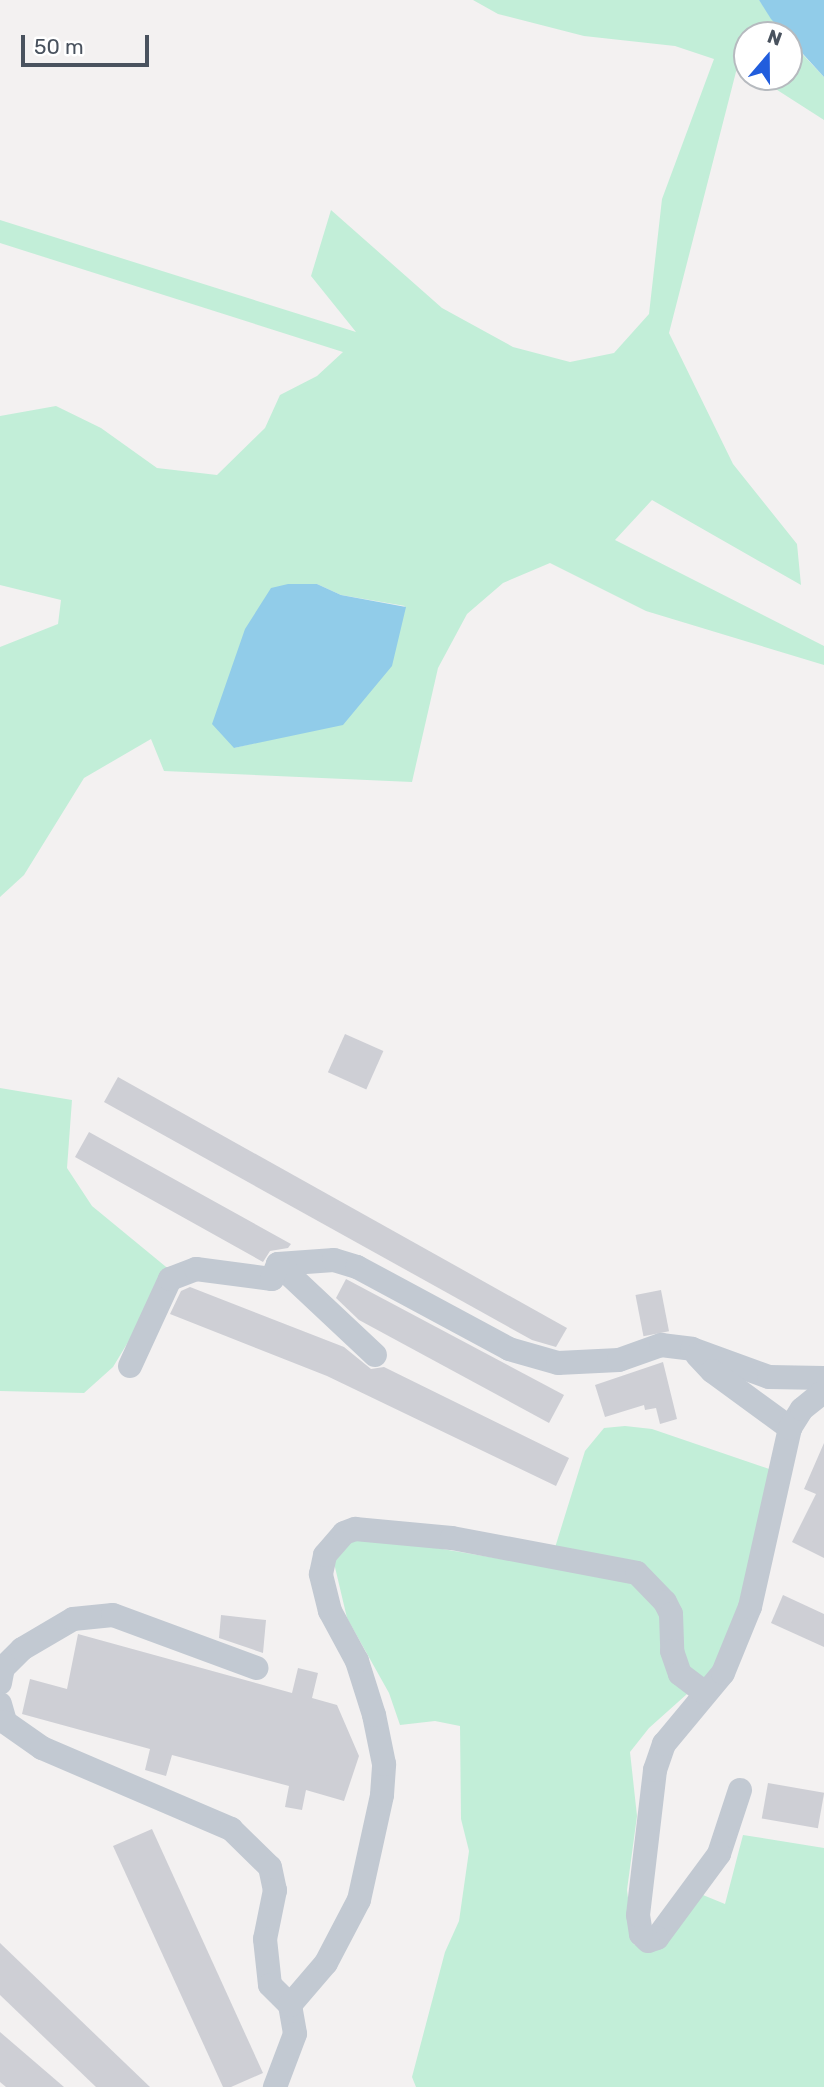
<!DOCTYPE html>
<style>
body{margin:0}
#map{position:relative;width:824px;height:2087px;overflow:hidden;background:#f3f1f1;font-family:Rubik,sans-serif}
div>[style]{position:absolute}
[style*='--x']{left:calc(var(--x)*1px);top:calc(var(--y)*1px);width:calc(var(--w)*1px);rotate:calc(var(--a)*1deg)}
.green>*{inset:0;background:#c2eed8}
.water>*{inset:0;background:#91cce9}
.building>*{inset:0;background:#cecfd5;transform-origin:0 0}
.minor>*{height:24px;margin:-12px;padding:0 12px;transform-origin:12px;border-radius:12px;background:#c2c9d2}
span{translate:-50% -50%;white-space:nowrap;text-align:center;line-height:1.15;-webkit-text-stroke:7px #fff;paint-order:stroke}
.north{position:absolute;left:733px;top:21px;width:70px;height:70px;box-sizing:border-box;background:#fff;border:2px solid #b6babf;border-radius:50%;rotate:20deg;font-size:19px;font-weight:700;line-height:28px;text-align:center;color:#49525e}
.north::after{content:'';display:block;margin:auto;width:24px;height:32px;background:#215ddd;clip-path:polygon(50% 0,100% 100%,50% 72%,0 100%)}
.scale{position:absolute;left:21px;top:35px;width:128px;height:32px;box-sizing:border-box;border:4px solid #49525e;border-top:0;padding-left:9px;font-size:21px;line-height:24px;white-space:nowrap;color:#49525e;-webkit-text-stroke:5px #fff;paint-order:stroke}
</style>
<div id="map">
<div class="green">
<i style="clip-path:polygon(evenodd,473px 0,759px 0,785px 35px,747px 35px,747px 70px,738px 64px,669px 333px,733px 464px,797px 544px,801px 585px,652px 500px,615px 540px,824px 646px,824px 665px,646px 611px,550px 563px,503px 583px,467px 614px,438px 668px,412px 782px,164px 771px,151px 739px,84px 778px,24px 875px,0 897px,0 647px,58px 624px,61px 600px,0 585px,0 416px,56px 406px,101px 428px,157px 468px,217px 475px,265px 428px,280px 395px,317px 376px,343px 352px,0 243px,0 220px,356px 332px,311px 276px,331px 210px,442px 308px,513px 347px,570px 362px,614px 353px,649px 314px,662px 199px,714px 59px,675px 46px,584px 36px,498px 14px,473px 0,317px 584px,341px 595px,405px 606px,276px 738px,234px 748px,317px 584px)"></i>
<i style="clip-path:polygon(789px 40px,824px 77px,824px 120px,757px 77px,789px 77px)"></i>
<i style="clip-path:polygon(0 1088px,72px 1100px,67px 1168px,92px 1206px,171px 1271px,113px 1367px,84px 1393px,0 1391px)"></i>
<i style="clip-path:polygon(625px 1426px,652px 1429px,781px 1473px,745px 1605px,715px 1669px,649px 1728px,630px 1752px,637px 1816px,627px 1890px,634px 1945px,703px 1895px,725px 1904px,743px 1835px,824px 1848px,824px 2087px,416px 2087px,412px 2077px,445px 1952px,459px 1921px,469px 1851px,461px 1819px,460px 1726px,435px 1721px,400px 1725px,389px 1693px,347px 1618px,334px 1563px,349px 1542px,372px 1537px,549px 1567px,585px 1451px,604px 1428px)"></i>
</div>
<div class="water">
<i style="clip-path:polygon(759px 0,824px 0,824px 77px,771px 19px)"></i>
<i style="clip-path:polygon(288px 584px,317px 584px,341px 595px,406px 607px,392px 666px,343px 725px,234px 748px,212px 724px,245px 629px,271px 588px)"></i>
</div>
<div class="building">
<i style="left:345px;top:1034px;width:42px;height:42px;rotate:24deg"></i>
<i style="clip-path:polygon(118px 1077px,567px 1328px,556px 1347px,532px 1340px,104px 1102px)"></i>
<i style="clip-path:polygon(89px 1132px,291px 1244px,288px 1248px,270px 1251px,263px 1262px,75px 1157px)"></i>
<i style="clip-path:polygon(346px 1279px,564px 1395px,549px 1423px,359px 1320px,336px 1298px)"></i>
<i style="clip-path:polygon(190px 1287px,344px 1347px,371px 1369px,384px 1367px,569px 1458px,556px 1486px,327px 1376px,170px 1314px,181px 1291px)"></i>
<i style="left:661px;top:1290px;width:42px;height:26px;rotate:79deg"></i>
<i style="clip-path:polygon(663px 1362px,677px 1419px,660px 1424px,656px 1408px,645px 1410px,644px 1405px,605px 1417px,595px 1385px)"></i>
<i style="clip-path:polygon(824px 1443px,824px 1558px,792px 1542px,816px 1494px,804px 1489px)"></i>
<i style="clip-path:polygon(783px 1595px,824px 1614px,824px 1647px,771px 1623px)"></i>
<i style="clip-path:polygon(221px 1615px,266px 1620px,263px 1653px,219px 1638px)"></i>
<i style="clip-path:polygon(78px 1634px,292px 1693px,298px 1668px,318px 1673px,312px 1698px,337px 1705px,359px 1756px,344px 1801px,306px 1790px,302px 1810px,285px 1807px,289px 1786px,172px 1755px,166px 1776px,145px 1770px,150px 1749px,22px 1714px,30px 1679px,67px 1689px)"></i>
<i style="left:768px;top:1783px;width:57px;height:36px;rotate:10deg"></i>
<i style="clip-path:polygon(152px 1829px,263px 2073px,231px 2087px,223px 2087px,113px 1846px)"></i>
<i style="clip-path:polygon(0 1943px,150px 2087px,96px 2087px,0 1995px)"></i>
<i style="clip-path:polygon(0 2032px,64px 2087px,6px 2087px,0 2082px)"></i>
</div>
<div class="minor">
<i style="--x:278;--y:1264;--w:56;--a:-4.1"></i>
<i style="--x:334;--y:1260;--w:24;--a:17"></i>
<i style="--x:357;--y:1267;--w:173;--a:28.3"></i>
<i style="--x:509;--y:1349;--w:51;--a:15.9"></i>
<i style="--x:558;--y:1363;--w:61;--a:-2.8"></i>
<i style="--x:619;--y:1360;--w:45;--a:-19.7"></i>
<i style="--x:661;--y:1345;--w:31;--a:7"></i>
<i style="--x:692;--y:1349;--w:82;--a:20"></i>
<i style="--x:769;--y:1377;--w:55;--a:1"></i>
<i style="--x:278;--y:1264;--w:133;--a:43.2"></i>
<i style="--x:697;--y:1355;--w:22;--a:47"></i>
<i style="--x:712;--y:1371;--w:97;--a:36.2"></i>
<i style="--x:130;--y:1366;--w:96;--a:-65.3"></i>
<i style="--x:170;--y:1279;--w:28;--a:-21"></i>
<i style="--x:196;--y:1269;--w:77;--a:7.5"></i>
<i style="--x:272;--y:1279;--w:16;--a:-68"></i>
<i style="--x:0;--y:1683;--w:15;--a:-79"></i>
<i style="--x:3;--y:1668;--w:27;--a:-45"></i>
<i style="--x:22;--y:1649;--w:59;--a:-30.5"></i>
<i style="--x:73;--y:1619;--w:40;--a:-5.7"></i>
<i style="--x:113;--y:1615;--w:153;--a:20.3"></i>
<i style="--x:0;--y:1704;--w:19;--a:74"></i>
<i style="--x:5;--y:1722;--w:45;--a:35.1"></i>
<i style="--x:42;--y:1748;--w:206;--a:23.2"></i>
<i style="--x:231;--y:1829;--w:54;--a:44.3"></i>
<i style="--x:270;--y:1867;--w:24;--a:78"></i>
<i style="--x:275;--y:1890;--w:50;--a:101.5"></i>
<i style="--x:265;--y:1939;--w:46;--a:83.8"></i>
<i style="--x:270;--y:1985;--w:28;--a:45"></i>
<i style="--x:290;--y:2005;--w:29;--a:80"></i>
<i style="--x:295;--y:2034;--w:57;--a:110.7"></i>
<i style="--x:740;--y:1790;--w:67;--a:108.2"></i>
<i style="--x:719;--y:1854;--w:104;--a:126.4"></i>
<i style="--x:657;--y:1938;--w:9;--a:162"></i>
<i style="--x:648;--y:1941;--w:10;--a:-135"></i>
<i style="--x:641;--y:1934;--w:19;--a:-99"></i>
<i style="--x:638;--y:1915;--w:146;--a:-83.3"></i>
<i style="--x:655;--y:1770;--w:28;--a:-71"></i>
<i style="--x:664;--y:1744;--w:92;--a:-50.3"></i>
<i style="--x:723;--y:1673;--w:71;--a:-67.8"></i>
<i style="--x:750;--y:1607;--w:183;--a:-77.4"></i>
<i style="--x:790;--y:1428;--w:22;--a:-58"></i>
<i style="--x:802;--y:1409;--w:28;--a:-39"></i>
<i style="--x:290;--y:2005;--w:55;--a:-49.4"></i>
<i style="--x:326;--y:1963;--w:71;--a:-62.4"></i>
<i style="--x:359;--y:1900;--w:107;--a:-77.6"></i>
<i style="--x:382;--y:1795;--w:31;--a:-86"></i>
<i style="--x:384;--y:1764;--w:50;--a:-101.5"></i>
<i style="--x:374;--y:1715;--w:57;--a:-107.5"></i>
<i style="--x:357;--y:1661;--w:57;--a:-118.4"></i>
<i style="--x:330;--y:1611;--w:38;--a:-104"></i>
<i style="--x:321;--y:1574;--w:19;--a:-78"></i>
<i style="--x:325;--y:1555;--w:29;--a:-49"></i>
<i style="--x:344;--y:1533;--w:12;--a:-20"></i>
<i style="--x:355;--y:1529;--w:97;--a:5.3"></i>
<i style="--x:452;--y:1538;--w:188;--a:10.7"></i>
<i style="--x:637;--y:1573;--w:40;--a:46"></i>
<i style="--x:665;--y:1602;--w:13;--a:63"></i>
<i style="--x:671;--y:1614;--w:37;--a:88"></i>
<i style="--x:672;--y:1651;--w:24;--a:71"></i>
<i style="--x:680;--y:1674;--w:30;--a:37"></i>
</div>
<div class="north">N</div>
<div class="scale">50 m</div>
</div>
